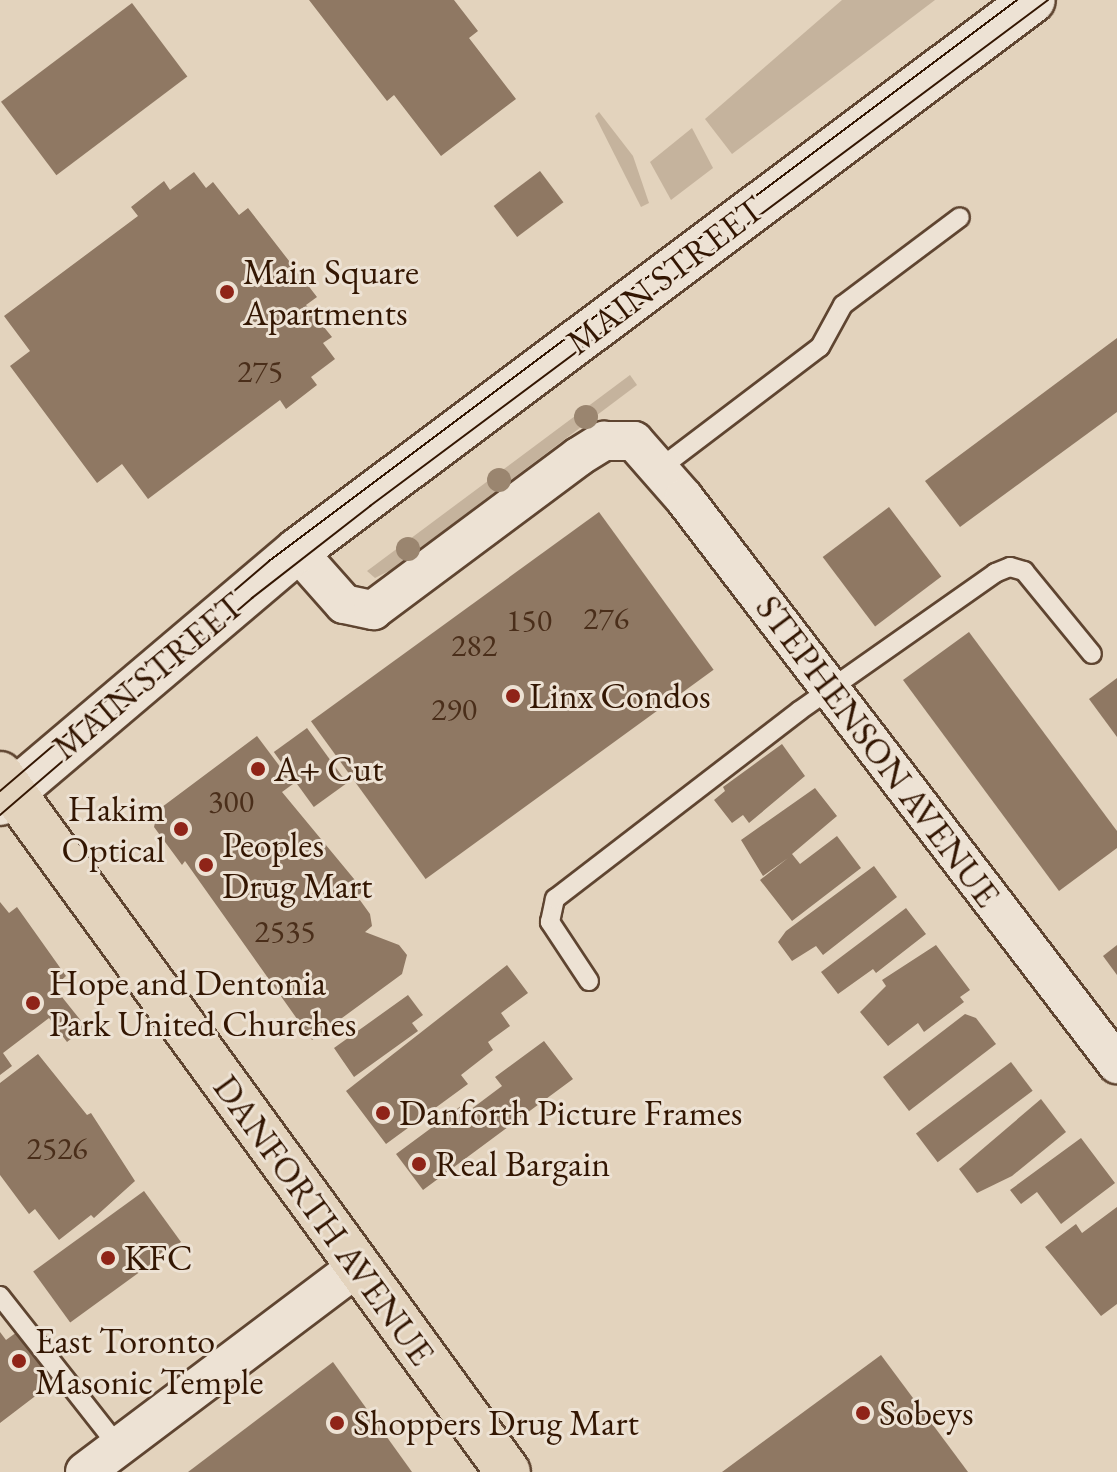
<!DOCTYPE html>
<style>
body{margin:0}
#map{position:relative;width:1117px;height:1472px;overflow:hidden;background:#e3d3bd;font-family:"EB Garamond",serif}
div>[style]{position:absolute}
[style*='--x']{left:calc(var(--x)*1px);top:calc(var(--y)*1px);width:calc(var(--w)*1px);rotate:calc(var(--a)*1deg)}
.green>*{inset:0;background:#c5b39d}
.building>*{inset:0;background:#8f7863;transform-origin:0 0}
.roads{filter:drop-shadow(2px 0 #5f4531) drop-shadow(-2px 0 #5f4531) drop-shadow(0 2px #5f4531) drop-shadow(0 -2px #5f4531)}
.service>*{height:18px;margin:-9px;padding:0 9px;transform-origin:9px;border-radius:9px;background:#ede2d4}
.minor>*{height:38px;margin:-19px;padding:0 19px;transform-origin:19px;border-radius:19px;background:#ede2d4}
.tertiary>*{height:44px;margin:-22px;padding:0 22px;transform-origin:22px;border-radius:22px;background:#ede2d4}
.primary>*{height:44px;margin:-22px;padding:0 22px;transform-origin:22px;border-radius:22px;background:#e3d3bd}
.tram>*{height:2px;margin:-1px;padding:0 1px;transform-origin:1px;border-radius:1px;background:#331602}
.trees>*{width:24px;height:24px;margin:-12px;border-radius:50%;background:#9a856f}
.dots>*{width:22px;height:22px;translate:-50% -50%;box-sizing:border-box;border:4px solid #ede2d4;border-radius:50%}
span{translate:-50% -50%;white-space:nowrap;text-align:center;line-height:1.15;-webkit-text-stroke:6px #ede2d4;paint-order:stroke}
.number-label{font-size:32px;color:#4a2e1a}
.number-label span{-webkit-text-stroke-width:0}
.poi-label{font-size:36px;color:#331602}
.left{translate:0 -50%;text-align:left}
.right{translate:-100% -50%;text-align:right}
.street-label{font-size:36px;color:#331602}
</style>
<div id="map">
<div class="green">
<i style="clip-path:polygon(842px 0,935px 0,732px 154px,705px 119px)"></i>
<i style="clip-path:polygon(599px 112px,633px 156px,649px 203px,641px 207px,595px 116px)"></i>
<i style="clip-path:polygon(692px 128px,713px 168px,671px 200px,650px 162px)"></i>
<i style="clip-path:polygon(630px 375px,637px 385px,391px 570px,375px 578px,367px 571px)"></i>
</div>
<div class="building">
<i style="clip-path:polygon(309px 0,454px 0,478px 31px,469px 38px,516px 99px,441px 156px,394px 95px,387px 101px)"></i>
<i style="left:132px;top:3px;width:92px;height:164px;rotate:53deg"></i>
<i style="left:540px;top:171px;width:39px;height:58px;rotate:53deg"></i>
<i style="clip-path:polygon(194px 172px,206px 188px,213px 182px,239px 215px,248px 208px,317px 297px,306px 305px,332px 337px,323px 343px,335px 359px,311px 377px,317px 385px,286px 409px,280px 400px,148px 499px,122px 464px,97px 483px,10px 366px,30px 351px,4px 316px,138px 216px,131px 207px,164px 181px,170px 190px)"></i>
<i style="clip-path:polygon(1117px 338px,1117px 412px,960px 527px,925px 481px)"></i>
<i style="left:889px;top:507px;width:87px;height:83px;rotate:53deg"></i>
<i style="left:599px;top:512px;width:195px;height:356px;rotate:54deg"></i>
<i style="clip-path:polygon(969px 632px,1117px 831px,1117px 848px,1059px 891px,903px 680px)"></i>
<i style="clip-path:polygon(1117px 678px,1117px 737px,1089px 699px)"></i>
<i style="left:307px;top:728px;width:68px;height:41px;rotate:54deg"></i>
<i style="clip-path:polygon(257px 736px,293px 784px,282px 792px,364px 891px,357px 896px,370px 914px,372px 926px,365px 932px,399px 945px,407px 955px,402px 974px,312px 1040px,185px 861px,182px 865px,154px 827px,158px 810px)"></i>
<i style="clip-path:polygon(782px 744px,805px 776px,749px 823px,743px 815px,732px 823px,714px 800px,725px 791px,723px 787px)"></i>
<i style="clip-path:polygon(815px 788px,837px 816px,792px 854px,800px 864px,837px 836px,861px 868px,792px 921px,760px 880px,788px 858px,763px 876px,741px 840px)"></i>
<i style="clip-path:polygon(874px 866px,897px 897px,823px 955px,816px 946px,792px 961px,778px 942px,786px 931px)"></i>
<i style="clip-path:polygon(0 902px,9px 913px,17px 907px,66px 976px,54px 987px,86px 1027px,67px 1042px,49px 1018px,3px 1053px,12px 1066px,0 1075px)"></i>
<i style="clip-path:polygon(906px 908px,926px 934px,876px 973px,873px 969px,838px 994px,821px 972px)"></i>
<i style="clip-path:polygon(936px 945px,970px 990px,960px 997px,964px 1002px,924px 1032px,918px 1023px,888px 1046px,860px 1012px,886px 986px,882px 980px)"></i>
<i style="clip-path:polygon(1117px 945px,1117px 975px,1103px 956px)"></i>
<i style="clip-path:polygon(507px 965px,528px 993px,501px 1013px,510px 1026px,488px 1042px,493px 1050px,461px 1075px,468px 1084px,386px 1144px,346px 1091px)"></i>
<i style="clip-path:polygon(408px 995px,423px 1015px,412px 1023px,418px 1031px,354px 1077px,334px 1048px)"></i>
<i style="clip-path:polygon(965px 1014px,976px 1018px,996px 1044px,909px 1111px,883px 1077px)"></i>
<i style="clip-path:polygon(544px 1041px,573px 1079px,423px 1190px,396px 1154px,461px 1106px,466px 1113px,502px 1086px,495px 1077px)"></i>
<i style="clip-path:polygon(38px 1054px,87px 1115px,91px 1113px,135px 1181px,94px 1218px,91px 1215px,59px 1240px,35px 1209px,29px 1214px,0 1175px,0 1083px)"></i>
<i style="left:1011px;top:1062px;width:36px;height:119px;rotate:53deg"></i>
<i style="clip-path:polygon(1041px 1099px,1066px 1132px,1012px 1176px,977px 1193px,959px 1169px)"></i>
<i style="clip-path:polygon(1081px 1138px,1115px 1183px,1061px 1224px,1037px 1192px,1021px 1204px,1010px 1190px)"></i>
<i style="left:144px;top:1191px;width:63px;height:137px;rotate:54deg"></i>
<i style="clip-path:polygon(1117px 1207px,1117px 1304px,1101px 1316px,1045px 1247px,1076px 1224px,1082px 1233px)"></i>
<i style="clip-path:polygon(0 1332px,6px 1340px,17px 1332px,55px 1381px,0 1423px)"></i>
<i style="clip-path:polygon(881px 1355px,968px 1472px,722px 1472px)"></i>
<i style="clip-path:polygon(333px 1362px,412px 1472px,188px 1472px)"></i>
</div>
<div class="roads">
<div class="service">
<i style="--x:659;--y:469;--w:202;--a:-37.2"></i>
<i style="--x:820;--y:347;--w:48;--a:-61.3"></i>
<i style="--x:843;--y:305;--w:146;--a:-36.9"></i>
<i style="--x:589;--y:981;--w:71;--a:-123.5"></i>
<i style="--x:550;--y:922;--w:24;--a:-78"></i>
<i style="--x:555;--y:899;--w:308;--a:-37.6"></i>
<i style="--x:799;--y:711;--w:240;--a:-35.1"></i>
<i style="--x:995;--y:573;--w:16;--a:-22"></i>
<i style="--x:1010;--y:567;--w:15;--a:16"></i>
<i style="--x:1024;--y:571;--w:107;--a:50.7"></i>
<i style="--x:0;--y:1296;--w:191;--a:51.8"></i>
</div>
<div class="minor">
<i style="--x:297;--y:551;--w:71;--a:48.4"></i>
<i style="--x:344;--y:604;--w:30;--a:12"></i>
<i style="--x:373;--y:610;--w:256;--a:-36.7"></i>
<i style="--x:578;--y:457;--w:31;--a:-32"></i>
<i style="--x:604;--y:441;--w:30;--a:0"></i>
<i style="--x:634;--y:441;--w:76;--a:48.7"></i>
<i style="--x:684;--y:498;--w:713;--a:52.58"></i>
<i style="--x:85;--y:1472;--w:341;--a:-37"></i>
</div>
<div class="tertiary">
<i style="--x:0;--y:803;--w:390;--a:-40.3"></i>
<i style="--x:297;--y:551;--w:919;--a:-36.82"></i>
</div>
<div class="primary">
<i style="--x:0;--y:774;--w:863;--a:53.95"></i>
</div>
</div>
<div class="tram">
<i style="--x:0;--y:791;--w:354;--a:-40.5"></i>
<i style="--x:269;--y:561;--w:935;--a:-36.87"></i>
<i style="--x:0;--y:815;--w:333;--a:-40.7"></i>
<i style="--x:252;--y:598;--w:150;--a:-37.9"></i>
<i style="--x:370;--y:506;--w:846;--a:-36.73"></i>
</div>
<div class="trees">
<i style="left:586px;top:417px"></i>
<i style="left:499px;top:480px"></i>
<i style="left:408px;top:549px"></i>
</div>
<div class="dots">
<i style="left:227px;top:292px;background:#8f2418"></i>
<i style="left:513px;top:696px;background:#8f2418"></i>
<i style="left:258px;top:769px;background:#8f2418"></i>
<i style="left:181px;top:829px;background:#8f2418"></i>
<i style="left:206px;top:865px;background:#8f2418"></i>
<i style="left:33px;top:1003px;background:#8f2418"></i>
<i style="left:383px;top:1113px;background:#8f2418"></i>
<i style="left:419px;top:1164px;background:#8f2418"></i>
<i style="left:108px;top:1258px;background:#8f2418"></i>
<i style="left:19px;top:1361px;background:#8f2418"></i>
<i style="left:863px;top:1413px;background:#8f2418"></i>
<i style="left:337px;top:1423px;background:#8f2418"></i>
</div>
<div class="number-label">
<span style="left:260px;top:371px">275</span>
<span style="left:606px;top:618px">276</span>
<span style="left:529px;top:620px">150</span>
<span style="left:474px;top:645px">282</span>
<span style="left:454px;top:709px">290</span>
<span style="left:231px;top:801px">300</span>
<span style="left:285px;top:931px">2535</span>
<span style="left:57px;top:1148px">2526</span>
</div>
<div class="poi-label">
<span class="left" style="left:243px;top:292px">Main Square<br>Apartments</span>
<span class="left" style="left:529px;top:696px">Linx Condos</span>
<span class="left" style="left:274px;top:769px">A+ Cut</span>
<span class="right" style="left:165px;top:829px">Hakim<br>Optical</span>
<span class="left" style="left:222px;top:865px">Peoples<br>Drug Mart</span>
<span class="left" style="left:49px;top:1003px">Hope and Dentonia<br>Park United Churches</span>
<span class="left" style="left:399px;top:1113px">Danforth Picture Frames</span>
<span class="left" style="left:435px;top:1164px">Real Bargain</span>
<span class="left" style="left:124px;top:1258px">KFC</span>
<span class="left" style="left:35px;top:1361px">East Toronto<br>Masonic Temple</span>
<span class="left" style="left:879px;top:1413px">Sobeys</span>
<span class="left" style="left:353px;top:1423px">Shoppers Drug Mart</span>
</div>
<div class="street-label">
<span style="left:665px;top:275px;rotate:-37deg">MAIN STREET</span>
<span style="left:148px;top:676px;rotate:-40deg">MAIN STREET</span>
<span style="left:878px;top:751px;rotate:53deg">STEPHENSON AVENUE</span>
<span style="left:324px;top:1220px;rotate:54deg">DANFORTH AVENUE</span>
</div>
</div>
